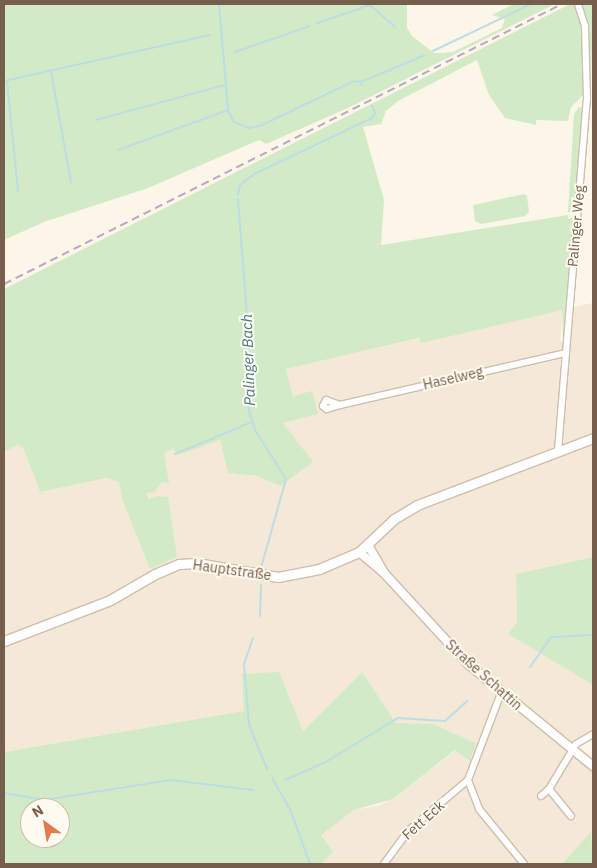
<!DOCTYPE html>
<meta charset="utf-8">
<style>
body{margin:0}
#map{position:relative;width:597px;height:868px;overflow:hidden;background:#fcf6e8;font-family:"IBM Plex Sans",sans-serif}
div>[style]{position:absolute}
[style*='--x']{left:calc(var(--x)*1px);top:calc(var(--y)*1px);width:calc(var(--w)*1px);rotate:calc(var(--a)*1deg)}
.residential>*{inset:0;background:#f4e8d7}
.green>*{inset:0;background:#d3eac7}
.stream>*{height:2px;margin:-1px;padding:0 1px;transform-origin:1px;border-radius:1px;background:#bddde6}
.roads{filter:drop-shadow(1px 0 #cebeae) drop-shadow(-1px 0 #cebeae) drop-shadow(0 1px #cebeae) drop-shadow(0 -1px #cebeae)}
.minor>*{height:6px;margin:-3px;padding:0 3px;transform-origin:3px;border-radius:3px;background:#fff}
.tertiary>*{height:8px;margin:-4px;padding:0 4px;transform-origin:4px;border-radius:4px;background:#fff}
.secondary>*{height:9px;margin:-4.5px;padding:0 4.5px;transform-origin:4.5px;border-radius:4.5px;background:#fff}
.rail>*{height:2px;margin-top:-1px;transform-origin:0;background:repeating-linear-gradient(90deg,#baa6c6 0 8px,transparent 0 13px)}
span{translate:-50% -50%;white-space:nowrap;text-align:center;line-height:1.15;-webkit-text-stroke:4px #fffaef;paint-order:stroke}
.street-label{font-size:14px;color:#765e4c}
.water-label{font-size:15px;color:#477a89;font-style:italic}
.frame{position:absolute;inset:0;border:5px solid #765e4c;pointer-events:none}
.north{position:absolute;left:20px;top:798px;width:50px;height:50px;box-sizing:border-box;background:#fffaef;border:1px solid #c8bcae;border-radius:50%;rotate:328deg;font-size:14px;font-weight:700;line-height:20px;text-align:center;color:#765e4c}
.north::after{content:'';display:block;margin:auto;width:18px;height:22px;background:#e37b51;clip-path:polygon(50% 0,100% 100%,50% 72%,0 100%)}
</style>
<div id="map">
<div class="residential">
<i style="clip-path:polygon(593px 303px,593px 557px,516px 574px,517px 622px,508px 634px,593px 685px,593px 737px,578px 747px,593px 758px,593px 864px,321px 864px,333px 852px,320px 835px,354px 810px,377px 806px,393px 799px,456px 750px,476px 743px,433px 724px,396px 723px,362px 672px,303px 731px,279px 673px,242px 674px,245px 711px,4px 752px,4px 452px,18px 445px,23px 448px,40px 492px,107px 478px,119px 482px,122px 499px,150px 569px,177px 557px,147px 492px,157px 490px,162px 482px,163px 454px,216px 423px,228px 473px,257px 476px,280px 486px,283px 423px,317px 414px,312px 392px,293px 396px,286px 369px,420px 338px,421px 342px,563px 309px,560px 341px,568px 340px,572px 307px)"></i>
</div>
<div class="green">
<i style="clip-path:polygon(4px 4px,407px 4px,407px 28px,412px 36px,434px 53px,442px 53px,453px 52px,502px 28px,505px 19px,492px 15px,514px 4px,555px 4px,348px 108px,266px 144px,259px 140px,148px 188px,44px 222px,4px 240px)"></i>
<i style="clip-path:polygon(570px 4px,574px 4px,581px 23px,584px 94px,571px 107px,568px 121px,536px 120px,536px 125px,505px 118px,489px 95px,477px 60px,398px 101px,386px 111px,381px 124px,363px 127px,384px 200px,381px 245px,568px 215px,568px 219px,575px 217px,563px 341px,562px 310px,421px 343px,419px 338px,286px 369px,293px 396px,312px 391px,318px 414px,283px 423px,313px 462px,280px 486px,257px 476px,228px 473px,220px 440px,177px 455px,173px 448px,164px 454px,169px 483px,162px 482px,155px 492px,147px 493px,149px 499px,156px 496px,168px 497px,177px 557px,150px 569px,122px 499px,119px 482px,107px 478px,40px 492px,23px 448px,18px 445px,4px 452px,4px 289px)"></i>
<i style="clip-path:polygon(582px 4px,593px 4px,591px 83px,588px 21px)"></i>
<i style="clip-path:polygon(579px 107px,583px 107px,575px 214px,568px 212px,574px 114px)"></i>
<i style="clip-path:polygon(524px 194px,527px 196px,529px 212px,525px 216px,481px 224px,475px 221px,473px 205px)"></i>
<i style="clip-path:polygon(593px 557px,593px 685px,508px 634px,517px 622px,516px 574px)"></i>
<i style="clip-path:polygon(evenodd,279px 672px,303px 731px,362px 672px,396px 723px,433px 724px,476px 743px,470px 761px,455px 750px,393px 799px,354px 810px,321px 835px,333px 852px,321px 864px,4px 864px,4px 752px,244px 711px,242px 674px,279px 672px,30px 808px,60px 808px,60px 838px,30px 838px,30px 808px)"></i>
<i style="clip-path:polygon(591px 832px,593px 864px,562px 864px)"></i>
</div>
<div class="stream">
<i style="--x:219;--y:4;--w:106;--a:85.1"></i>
<i style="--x:228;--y:110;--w:13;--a:63"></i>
<i style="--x:234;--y:122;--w:17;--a:21"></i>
<i style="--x:250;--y:128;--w:10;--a:-11"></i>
<i style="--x:260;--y:126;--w:102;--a:-25.6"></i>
<i style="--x:352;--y:82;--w:7;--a:-8"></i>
<i style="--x:359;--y:81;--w:5;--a:53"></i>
<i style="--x:317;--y:23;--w:56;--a:-18.8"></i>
<i style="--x:370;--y:5;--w:33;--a:41"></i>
<i style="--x:433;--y:51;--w:109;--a:-25.6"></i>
<i style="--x:235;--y:52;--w:79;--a:-19.1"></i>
<i style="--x:51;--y:71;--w:113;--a:79.8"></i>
<i style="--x:4;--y:81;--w:211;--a:-12.6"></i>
<i style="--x:7;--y:81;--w:111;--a:84.3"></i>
<i style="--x:361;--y:82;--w:69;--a:-22.9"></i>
<i style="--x:96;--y:120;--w:134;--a:-15.2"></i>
<i style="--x:118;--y:150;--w:117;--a:-20"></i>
<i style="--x:238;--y:195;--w:10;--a:-79"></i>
<i style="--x:240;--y:185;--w:18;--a:-38"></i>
<i style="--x:254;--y:174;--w:131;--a:-25.4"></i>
<i style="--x:372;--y:118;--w:6;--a:-59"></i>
<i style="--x:375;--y:113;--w:8;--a:-113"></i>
<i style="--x:238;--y:199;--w:118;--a:85.6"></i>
<i style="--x:247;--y:317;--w:94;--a:88.8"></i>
<i style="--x:249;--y:411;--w:20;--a:72"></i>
<i style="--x:255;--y:430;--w:58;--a:57.7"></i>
<i style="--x:286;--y:479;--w:92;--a:105.7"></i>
<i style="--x:175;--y:454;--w:83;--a:-22.6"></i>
<i style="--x:260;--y:616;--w:31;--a:-88"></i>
<i style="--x:253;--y:638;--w:28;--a:109"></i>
<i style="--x:244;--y:664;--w:61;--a:85.3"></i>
<i style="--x:249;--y:725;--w:48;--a:67.8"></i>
<i style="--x:530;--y:667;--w:37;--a:-55"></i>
<i style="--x:551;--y:637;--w:42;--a:-2.7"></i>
<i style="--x:272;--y:778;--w:36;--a:60"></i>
<i style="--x:290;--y:809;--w:59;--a:70"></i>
<i style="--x:285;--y:780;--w:43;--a:-23.6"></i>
<i style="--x:324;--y:763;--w:87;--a:-31.3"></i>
<i style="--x:398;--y:718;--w:47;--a:3.7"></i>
<i style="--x:445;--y:721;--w:30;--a:-42"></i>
<i style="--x:4;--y:793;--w:41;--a:9.9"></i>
<i style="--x:44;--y:800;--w:128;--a:-9"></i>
<i style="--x:170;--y:780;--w:84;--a:6.9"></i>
</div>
<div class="roads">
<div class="minor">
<i style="--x:340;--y:405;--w:14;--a:163"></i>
<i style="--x:327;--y:409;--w:5;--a:-143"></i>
<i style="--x:323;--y:406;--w:7;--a:-63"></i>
<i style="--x:326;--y:400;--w:15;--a:20"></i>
<i style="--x:340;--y:405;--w:232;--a:-13"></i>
<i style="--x:558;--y:450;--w:352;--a:-85.3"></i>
<i style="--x:587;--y:99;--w:73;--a:-91.6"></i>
<i style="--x:585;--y:26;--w:23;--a:-108"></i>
<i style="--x:468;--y:780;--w:31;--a:69"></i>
<i style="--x:479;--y:809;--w:71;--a:50.7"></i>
<i style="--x:549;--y:789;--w:35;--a:51"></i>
<i style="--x:541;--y:796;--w:11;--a:-41"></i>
<i style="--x:549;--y:789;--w:52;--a:-59"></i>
<i style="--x:576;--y:744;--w:20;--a:-30"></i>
<i style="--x:384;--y:864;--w:42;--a:-53.7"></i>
<i style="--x:409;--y:830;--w:77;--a:-40.3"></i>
<i style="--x:468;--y:780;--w:93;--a:-69.2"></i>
</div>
<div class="tertiary">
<i style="--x:368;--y:545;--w:32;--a:60"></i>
<i style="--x:359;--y:552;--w:33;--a:40"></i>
<i style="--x:384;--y:573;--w:125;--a:47.3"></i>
<i style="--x:469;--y:665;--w:160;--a:39.2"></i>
</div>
<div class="secondary">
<i style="--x:4;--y:641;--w:114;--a:-21.1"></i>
<i style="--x:110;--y:600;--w:52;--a:-30"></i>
<i style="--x:155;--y:574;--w:26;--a:-23"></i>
<i style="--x:179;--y:564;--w:18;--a:-3"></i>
<i style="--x:197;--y:563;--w:82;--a:9.8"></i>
<i style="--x:278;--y:577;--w:42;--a:-11"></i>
<i style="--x:319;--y:569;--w:43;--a:-23"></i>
<i style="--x:359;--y:552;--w:48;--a:-43.3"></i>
<i style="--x:394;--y:519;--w:27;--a:-31"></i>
<i style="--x:417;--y:505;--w:188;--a:-20.8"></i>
</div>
</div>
<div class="rail">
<i style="--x:4;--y:284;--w:624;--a:-26.65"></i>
</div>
<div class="street-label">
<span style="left:576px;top:226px;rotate:-85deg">Palinger Weg</span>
<span style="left:453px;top:378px;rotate:-13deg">Haselweg</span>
<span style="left:232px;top:570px;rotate:8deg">Hauptstraße</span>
<span style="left:484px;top:675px;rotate:42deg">Straße Schattin</span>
<span style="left:423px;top:820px;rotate:-42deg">Fett Eck</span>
</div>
<div class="water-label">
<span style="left:248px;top:360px;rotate:-92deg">Palinger Bach</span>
</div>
<div class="frame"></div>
<div class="north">N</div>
</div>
